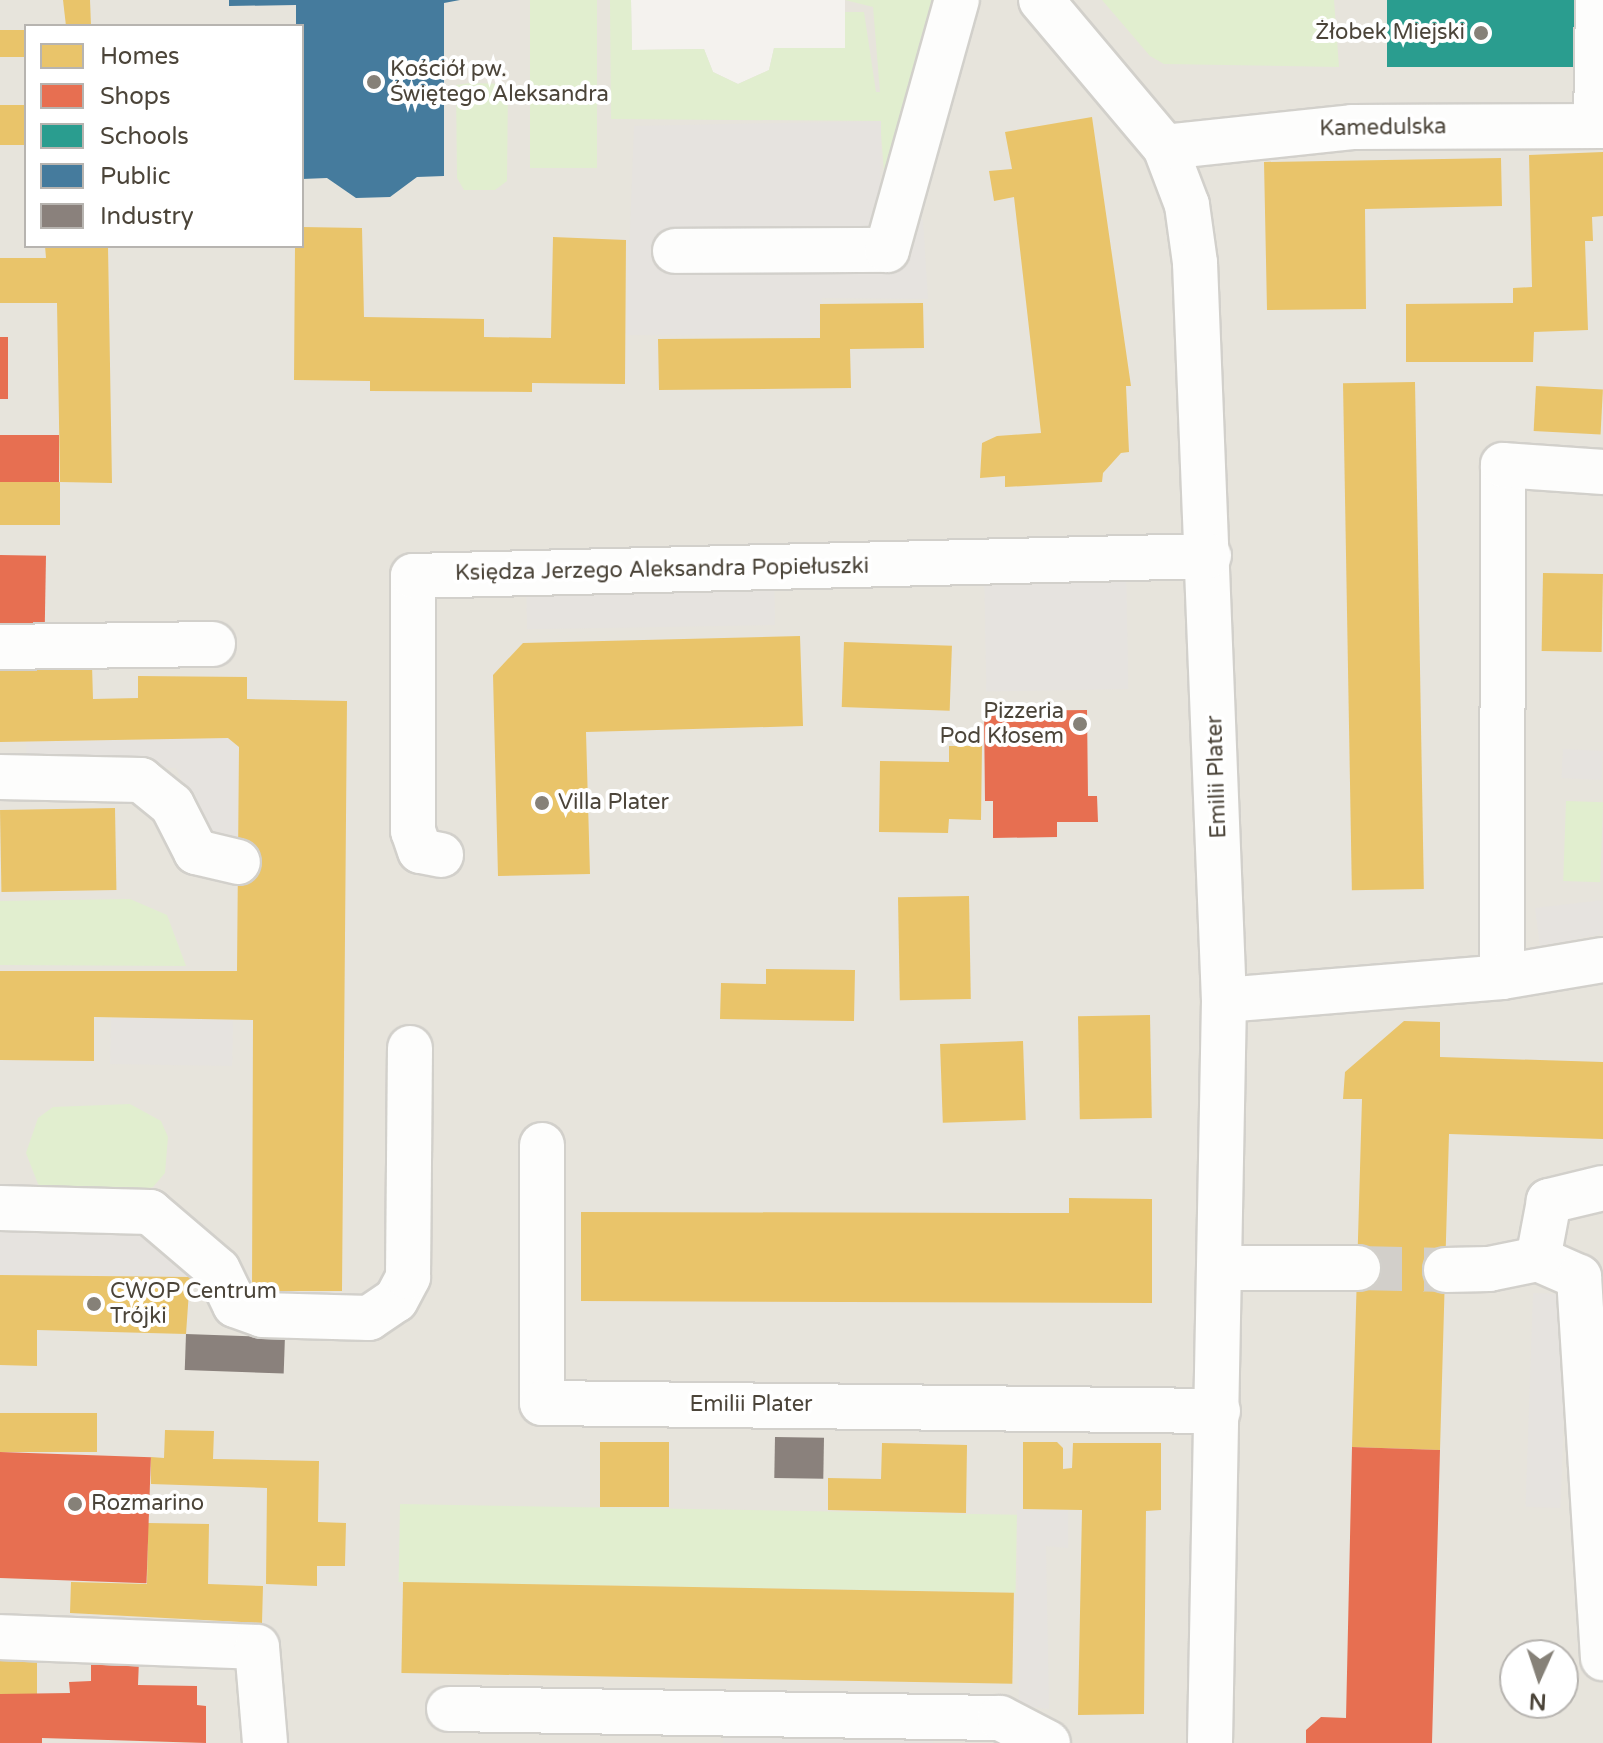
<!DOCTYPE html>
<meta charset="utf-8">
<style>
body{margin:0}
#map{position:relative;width:1603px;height:1743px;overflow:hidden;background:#f4f2ee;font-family:"Varela Round",sans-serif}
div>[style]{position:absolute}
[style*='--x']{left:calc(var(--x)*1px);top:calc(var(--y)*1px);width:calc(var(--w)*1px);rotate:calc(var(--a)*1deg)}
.residential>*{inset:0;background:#e7e4dc}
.green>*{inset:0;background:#e1eecf;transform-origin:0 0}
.parking>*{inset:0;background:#e6e3df;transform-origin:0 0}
.homes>*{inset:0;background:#e9c46a;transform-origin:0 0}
.shops>*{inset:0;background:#e76f51;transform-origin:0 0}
.schools>*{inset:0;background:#2a9d8f;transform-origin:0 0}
.public>*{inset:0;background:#457b9d}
.industry>*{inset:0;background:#8a817c;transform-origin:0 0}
.minor-tunnel>*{height:44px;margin-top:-22px;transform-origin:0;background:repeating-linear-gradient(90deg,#d2cfca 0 44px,transparent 0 66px)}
.roads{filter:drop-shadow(2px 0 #d2d0cb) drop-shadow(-2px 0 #d2d0cb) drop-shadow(0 2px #d2d0cb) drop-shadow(0 -2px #d2d0cb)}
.minor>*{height:44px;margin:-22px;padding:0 22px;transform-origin:22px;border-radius:22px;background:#fdfdfc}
.dots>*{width:22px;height:22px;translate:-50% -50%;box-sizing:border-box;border:4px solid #fff;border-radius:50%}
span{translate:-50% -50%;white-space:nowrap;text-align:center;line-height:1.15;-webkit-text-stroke:8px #fff;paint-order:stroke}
.poi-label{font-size:22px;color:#4b4439}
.right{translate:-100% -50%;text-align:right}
.left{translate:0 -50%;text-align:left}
.street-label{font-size:22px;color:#4b4439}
.legend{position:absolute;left:24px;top:24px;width:280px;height:224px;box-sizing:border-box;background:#fff;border:2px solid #b7b4b0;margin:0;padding:10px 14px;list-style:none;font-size:24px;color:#4b4439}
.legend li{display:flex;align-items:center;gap:16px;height:40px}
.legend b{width:40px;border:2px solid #b7b4b0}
.north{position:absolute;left:1499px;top:1639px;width:80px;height:80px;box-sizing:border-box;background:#fff;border:2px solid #b7b4b0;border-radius:50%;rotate:183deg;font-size:22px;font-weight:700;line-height:32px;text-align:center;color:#4b4439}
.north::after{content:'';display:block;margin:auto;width:28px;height:36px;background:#868178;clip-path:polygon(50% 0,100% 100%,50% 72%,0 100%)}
</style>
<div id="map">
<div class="residential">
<i style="clip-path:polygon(evenodd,0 0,631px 0,632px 50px,704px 49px,713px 72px,738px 84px,769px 70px,774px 48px,845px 48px,845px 0,1603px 0,1603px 1743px,0 1743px,0 0,26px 26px,302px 26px,302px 246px,26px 246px,26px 26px,0 0,1515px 1655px,1563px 1655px,1563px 1703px,1515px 1703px,1515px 1655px)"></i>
</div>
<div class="green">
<i style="left:530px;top:0;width:67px;height:168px"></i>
<i style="clip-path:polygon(610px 0,631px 0,632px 50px,704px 49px,713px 72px,738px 84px,769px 70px,774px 48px,845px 48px,845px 12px,864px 12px,876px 92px,880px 92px,873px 7px,845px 0,937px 0,886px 198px,880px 121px,611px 119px)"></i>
<i style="clip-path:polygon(1102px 0,1334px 0,1339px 67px,1164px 64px,1150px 56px)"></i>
<i style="clip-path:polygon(470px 83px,508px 84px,507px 181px,495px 190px,464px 190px,457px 178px,456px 85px)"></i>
<i style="left:1566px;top:801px;width:37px;height:80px;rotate:2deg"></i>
<i style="clip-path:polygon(130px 899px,167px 915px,186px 966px,0 965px,0 901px)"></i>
<i style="clip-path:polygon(130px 1104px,161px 1121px,168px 1137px,165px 1173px,153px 1187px,132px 1193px,52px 1192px,38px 1184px,26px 1153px,38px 1118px,53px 1107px)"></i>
<i style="left:400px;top:1504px;width:617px;height:78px;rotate:1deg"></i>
</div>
<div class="parking">
<i style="clip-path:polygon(881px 121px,880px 191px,923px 220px,928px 299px,822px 298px,821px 336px,626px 335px,634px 126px)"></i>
<i style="left:1126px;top:559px;width:130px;height:142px;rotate:89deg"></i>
<i style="left:774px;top:568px;width:57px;height:248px;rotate:89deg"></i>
<i style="clip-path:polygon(228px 738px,239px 747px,238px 839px,208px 839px,176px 768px,27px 765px,26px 742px)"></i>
<i style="left:1563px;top:749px;width:40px;height:29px;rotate:3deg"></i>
<i style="clip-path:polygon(1603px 900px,1603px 934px,1540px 946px,1535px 908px)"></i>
<i style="left:111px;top:1018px;width:122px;height:46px;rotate:1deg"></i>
<i style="clip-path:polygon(0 1208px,183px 1240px,190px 1277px,0 1275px)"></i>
<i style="left:1533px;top:1293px;width:35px;height:214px;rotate:2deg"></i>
<i style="clip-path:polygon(1017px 1510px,1068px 1510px,1068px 1548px,1046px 1546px,1049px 1709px,1019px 1706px)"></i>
<i style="clip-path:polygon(723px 1724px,934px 1730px,933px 1743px,723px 1743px)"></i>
</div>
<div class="homes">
<i style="clip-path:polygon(63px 0,90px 0,91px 26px,66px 26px)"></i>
<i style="left:0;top:30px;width:26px;height:27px"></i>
<i style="left:26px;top:105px;width:40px;height:26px;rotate:90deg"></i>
<i style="clip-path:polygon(1092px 117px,1131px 386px,1126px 386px,1129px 452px,1121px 453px,1103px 473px,1102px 482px,1005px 487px,1005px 476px,980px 478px,982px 443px,997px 436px,1041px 433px,1014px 197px,994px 201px,989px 171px,1012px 169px,1005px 132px)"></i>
<i style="clip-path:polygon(1603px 152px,1603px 216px,1592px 217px,1593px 241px,1585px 241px,1588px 330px,1534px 332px,1533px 362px,1406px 362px,1406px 304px,1513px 303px,1513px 288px,1532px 287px,1529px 155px)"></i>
<i style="clip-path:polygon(1501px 158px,1502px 206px,1365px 209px,1366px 309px,1267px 310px,1264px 162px)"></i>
<i style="clip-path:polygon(302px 227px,362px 228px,364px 317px,484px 319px,484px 337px,551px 338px,553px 237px,626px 240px,625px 384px,532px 383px,532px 392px,370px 391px,370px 381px,294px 380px,295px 246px,302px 246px)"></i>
<i style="clip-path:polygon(45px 246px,108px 246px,112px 483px,60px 482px,57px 303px,0 303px,0 258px,46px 258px)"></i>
<i style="clip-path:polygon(923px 303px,924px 348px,850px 349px,851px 388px,659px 390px,658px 339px,820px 338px,820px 304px)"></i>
<i style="left:1415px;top:382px;width:507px;height:72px;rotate:89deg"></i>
<i style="left:1536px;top:386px;width:67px;height:45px;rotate:3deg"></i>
<i style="left:0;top:482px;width:60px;height:43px"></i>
<i style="left:1543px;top:573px;width:60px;height:78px;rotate:1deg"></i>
<i style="clip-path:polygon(800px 636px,803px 726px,586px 732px,590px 874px,498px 876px,493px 675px,523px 643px)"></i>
<i style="left:844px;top:642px;width:108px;height:65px;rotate:2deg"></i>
<i style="clip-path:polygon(92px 665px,93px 699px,138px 698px,138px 676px,247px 677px,247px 699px,347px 701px,342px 1291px,252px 1291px,253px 1020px,94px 1017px,94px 1061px,0 1060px,0 971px,237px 971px,239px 747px,228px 738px,0 742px,0 666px)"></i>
<i style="clip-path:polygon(949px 746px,982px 746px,981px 820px,949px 819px,948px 833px,879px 832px,880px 761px,949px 762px)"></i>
<i style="left:115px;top:808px;width:82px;height:115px;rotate:89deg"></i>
<i style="left:969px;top:896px;width:103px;height:71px;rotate:89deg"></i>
<i style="clip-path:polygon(766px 969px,855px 970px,854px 1021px,720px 1019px,721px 983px,766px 984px)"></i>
<i style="left:1150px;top:1015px;width:103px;height:72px;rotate:89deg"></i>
<i style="clip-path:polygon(1404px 1021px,1440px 1022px,1440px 1057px,1603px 1062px,1603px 1139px,1449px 1134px,1440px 1450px,1352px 1447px,1362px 1099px,1343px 1099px,1345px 1072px)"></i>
<i style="left:1023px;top:1041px;width:79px;height:83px;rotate:88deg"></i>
<i style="clip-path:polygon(1069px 1198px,1152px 1199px,1152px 1303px,581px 1301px,581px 1212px,1069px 1213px)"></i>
<i style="clip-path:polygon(0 1275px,190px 1277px,186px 1334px,37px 1330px,37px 1366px,0 1365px)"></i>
<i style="left:0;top:1413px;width:97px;height:39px"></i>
<i style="clip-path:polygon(165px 1430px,214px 1431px,213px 1459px,319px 1461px,318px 1522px,346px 1523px,345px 1566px,317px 1566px,317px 1586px,266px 1584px,267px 1488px,151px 1484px,151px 1457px,164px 1458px)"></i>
<i style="left:600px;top:1442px;width:69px;height:65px"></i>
<i style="clip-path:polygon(1023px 1442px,1057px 1442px,1063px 1448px,1063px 1469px,1072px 1468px,1073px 1443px,1161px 1443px,1161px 1510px,1146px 1511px,1144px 1714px,1078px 1715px,1082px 1510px,1023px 1509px)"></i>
<i style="clip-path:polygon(882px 1443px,967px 1445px,966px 1513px,828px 1510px,828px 1478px,881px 1479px)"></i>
<i style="clip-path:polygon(148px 1523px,209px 1524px,208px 1584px,263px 1586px,262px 1623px,70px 1613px,71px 1582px,147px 1584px)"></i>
<i style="left:403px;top:1582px;width:611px;height:91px;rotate:1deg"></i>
<i style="left:0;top:1659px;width:37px;height:35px"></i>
</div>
<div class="shops">
<i style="left:0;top:337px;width:8px;height:62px"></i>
<i style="left:0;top:435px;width:59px;height:47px"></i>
<i style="left:0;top:555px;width:46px;height:73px;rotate:1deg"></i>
<i style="clip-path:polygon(1087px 710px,1088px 796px,1097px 796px,1098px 822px,1057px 822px,1057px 837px,993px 838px,993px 801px,985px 801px,984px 711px)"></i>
<i style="clip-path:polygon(1352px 1447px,1440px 1450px,1432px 1743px,1306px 1743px,1306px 1730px,1321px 1717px,1346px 1718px)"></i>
<i style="left:0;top:1452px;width:151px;height:126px;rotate:2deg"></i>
<i style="clip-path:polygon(91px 1660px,139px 1660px,138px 1685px,197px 1686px,197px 1705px,206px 1706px,206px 1743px,42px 1738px,42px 1743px,0 1743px,0 1694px,70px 1693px,69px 1682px,91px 1681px)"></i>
</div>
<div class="schools">
<i style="left:1387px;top:0;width:187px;height:67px"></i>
</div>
<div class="public">
<i style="clip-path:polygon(229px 0,460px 0,444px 3px,444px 176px,417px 177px,390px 197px,356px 198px,327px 178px,302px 179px,302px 26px,296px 26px,296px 5px,229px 6px)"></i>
</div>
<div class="industry">
<i style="left:186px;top:1334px;width:99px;height:36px;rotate:2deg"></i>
<i style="left:775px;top:1437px;width:49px;height:41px;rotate:1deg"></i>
</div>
<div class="minor-tunnel">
<i style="--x:1358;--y:1268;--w:88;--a:1.3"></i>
</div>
<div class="roads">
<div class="minor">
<i style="--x:1041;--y:0;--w:192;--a:49.9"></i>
<i style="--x:1165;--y:147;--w:62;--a:69.2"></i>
<i style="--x:1187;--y:205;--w:59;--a:82.1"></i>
<i style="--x:1195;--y:263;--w:738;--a:87.75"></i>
<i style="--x:1224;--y:1000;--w:743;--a:91.08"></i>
<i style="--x:1596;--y:126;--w:126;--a:-89.1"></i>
<i style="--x:1165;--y:147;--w:188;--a:-6.1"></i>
<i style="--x:1352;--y:127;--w:251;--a:-0.2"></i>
<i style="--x:675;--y:251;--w:212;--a:-0.3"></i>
<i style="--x:887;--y:250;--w:260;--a:-74.4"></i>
<i style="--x:0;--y:647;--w:213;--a:-0.8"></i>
<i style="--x:0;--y:777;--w:141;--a:1.2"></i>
<i style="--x:141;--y:780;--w:40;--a:39"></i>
<i style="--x:172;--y:805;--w:53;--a:62.9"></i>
<i style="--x:196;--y:852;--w:43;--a:13.4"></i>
<i style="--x:441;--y:855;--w:21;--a:-169"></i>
<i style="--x:420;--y:851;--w:21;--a:-109"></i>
<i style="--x:413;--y:831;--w:255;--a:-90"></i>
<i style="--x:413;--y:576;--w:796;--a:-1.44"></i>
<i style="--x:1502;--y:977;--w:512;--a:-89.89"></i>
<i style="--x:1503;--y:465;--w:100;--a:4"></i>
<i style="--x:1224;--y:1000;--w:279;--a:-4.7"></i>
<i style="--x:1502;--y:977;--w:102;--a:-9.6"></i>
<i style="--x:542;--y:1145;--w:258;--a:90"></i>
<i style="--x:542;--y:1403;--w:676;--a:0.68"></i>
<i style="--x:1603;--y:1188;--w:56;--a:166.5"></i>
<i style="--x:1549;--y:1201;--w:59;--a:100.7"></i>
<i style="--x:1538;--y:1259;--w:45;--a:23.7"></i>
<i style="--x:1579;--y:1277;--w:382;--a:86.4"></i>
<i style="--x:0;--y:1208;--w:150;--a:1.5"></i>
<i style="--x:150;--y:1212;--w:89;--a:40.5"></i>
<i style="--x:218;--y:1270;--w:39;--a:64"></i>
<i style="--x:235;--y:1305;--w:29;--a:20"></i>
<i style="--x:262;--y:1315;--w:107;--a:1.6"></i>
<i style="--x:369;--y:1318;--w:32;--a:-34"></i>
<i style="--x:396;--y:1300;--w:26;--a:-62"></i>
<i style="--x:408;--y:1277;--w:229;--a:-89.5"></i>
<i style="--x:1220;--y:1268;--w:138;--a:0"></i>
<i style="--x:1446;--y:1270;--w:43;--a:-1.3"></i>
<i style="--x:1489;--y:1269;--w:50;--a:-11.5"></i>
<i style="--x:0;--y:1637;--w:257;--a:2.2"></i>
<i style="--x:257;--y:1647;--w:96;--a:85.2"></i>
<i style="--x:449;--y:1709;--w:551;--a:0.94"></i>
<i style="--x:1000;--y:1718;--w:54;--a:27.5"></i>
</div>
</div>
<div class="dots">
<i style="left:1481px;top:33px;background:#868178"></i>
<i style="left:374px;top:82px;background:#868178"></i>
<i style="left:1080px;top:724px;background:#868178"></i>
<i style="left:542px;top:803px;background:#868178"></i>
<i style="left:94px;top:1304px;background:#868178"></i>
<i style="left:75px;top:1504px;background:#868178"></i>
</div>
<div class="poi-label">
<span class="right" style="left:1465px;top:33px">Żłobek Miejski</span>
<span class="left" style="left:390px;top:82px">Kościół pw.<br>Świętego Aleksandra</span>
<span class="right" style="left:1064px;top:724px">Pizzeria<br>Pod Kłosem</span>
<span class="left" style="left:558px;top:803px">Villa Plater</span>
<span class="left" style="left:110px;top:1304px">CWOP Centrum<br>Trójki</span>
<span class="left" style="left:91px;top:1504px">Rozmarino</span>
</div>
<div class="street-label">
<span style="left:1383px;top:128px;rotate:-1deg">Kamedulska</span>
<span style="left:662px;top:570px;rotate:-1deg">Księdza Jerzego Aleksandra Popiełuszki</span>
<span style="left:1217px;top:777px;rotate:-92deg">Emilii Plater</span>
<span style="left:751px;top:1405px">Emilii Plater</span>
</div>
<ul class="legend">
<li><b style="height:22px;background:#e9c46a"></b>Homes</li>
<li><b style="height:22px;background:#e76f51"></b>Shops</li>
<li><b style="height:22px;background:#2a9d8f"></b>Schools</li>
<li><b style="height:22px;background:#457b9d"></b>Public</li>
<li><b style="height:22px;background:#8a817c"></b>Industry</li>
</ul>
<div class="north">N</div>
</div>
